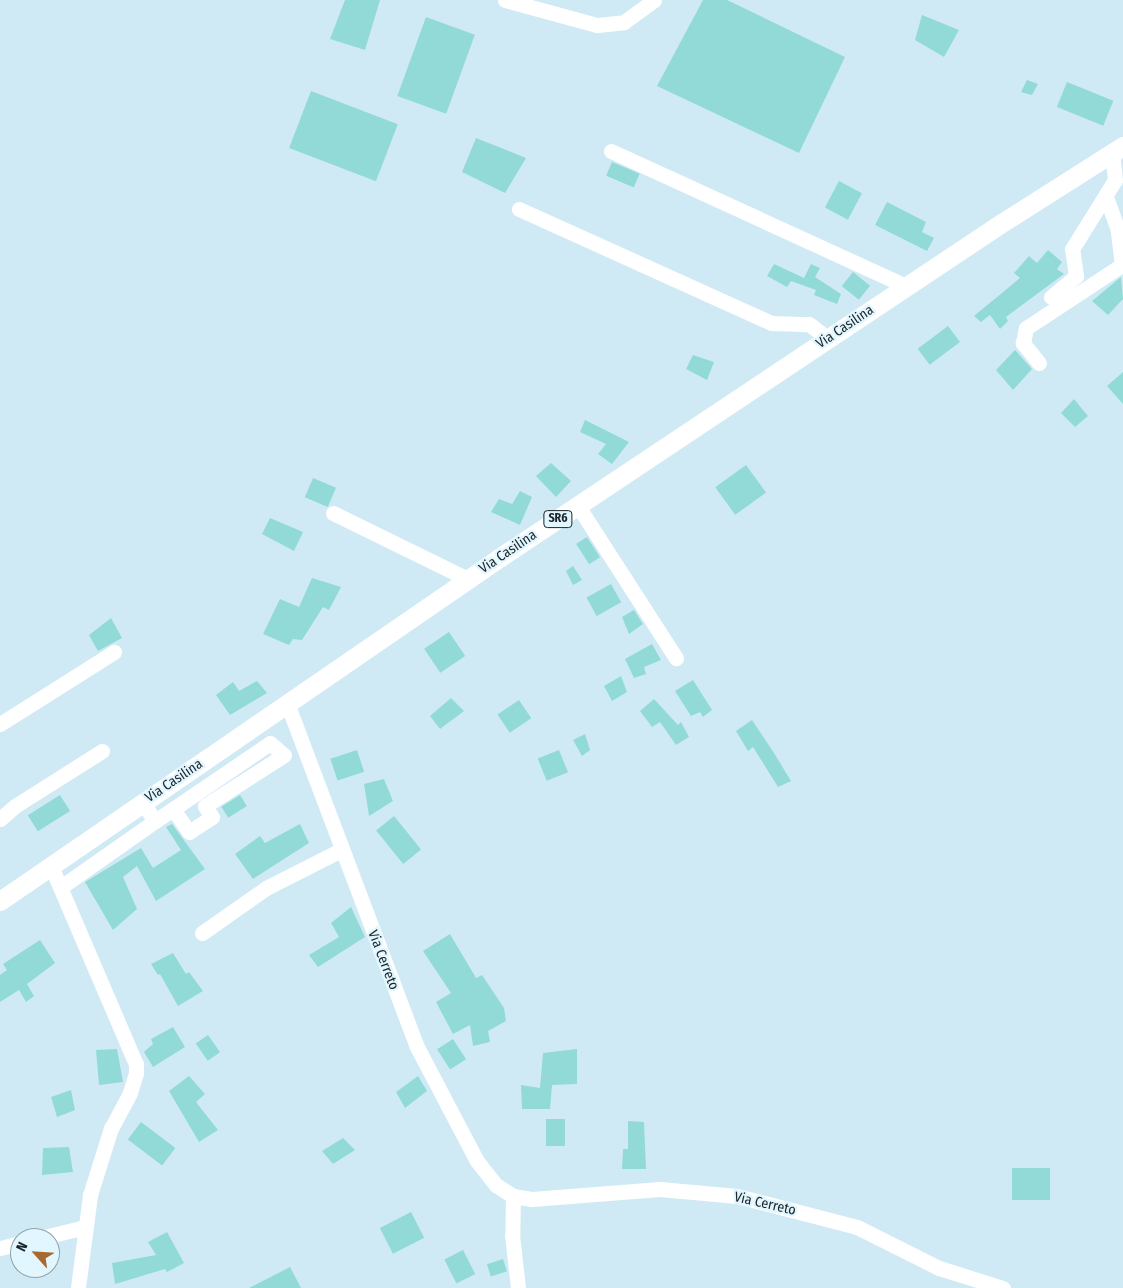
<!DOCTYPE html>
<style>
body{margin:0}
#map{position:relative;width:1123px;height:1288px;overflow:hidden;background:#d0eaf5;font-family:"Fira Sans Condensed",sans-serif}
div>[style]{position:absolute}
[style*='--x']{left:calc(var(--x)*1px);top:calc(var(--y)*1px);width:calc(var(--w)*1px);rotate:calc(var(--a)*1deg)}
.building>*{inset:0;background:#91dad7;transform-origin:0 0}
.minor>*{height:15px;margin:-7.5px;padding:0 7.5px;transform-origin:7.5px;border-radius:7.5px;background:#fff}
.major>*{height:19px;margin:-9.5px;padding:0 9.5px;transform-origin:9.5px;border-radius:9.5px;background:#fff}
span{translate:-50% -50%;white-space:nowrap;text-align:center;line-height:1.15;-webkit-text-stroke:4.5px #e1f6ff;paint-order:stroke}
.shield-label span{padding:1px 4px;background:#e1f6ff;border:1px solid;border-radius:4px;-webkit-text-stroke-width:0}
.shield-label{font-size:12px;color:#1c2529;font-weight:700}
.street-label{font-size:14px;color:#1c2529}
.north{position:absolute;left:10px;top:1228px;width:50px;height:50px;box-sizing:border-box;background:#e1f6ff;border:1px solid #92a2a9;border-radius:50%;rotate:296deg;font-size:14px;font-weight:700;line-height:20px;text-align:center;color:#1c2529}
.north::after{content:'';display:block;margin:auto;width:18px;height:22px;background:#a7692f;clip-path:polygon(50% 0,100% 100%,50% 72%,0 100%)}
</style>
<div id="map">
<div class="building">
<i style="clip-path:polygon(345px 0,380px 0,365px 50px,330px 39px)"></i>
<i style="clip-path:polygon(703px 0,727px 0,845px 57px,799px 153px,657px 86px)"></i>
<i style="clip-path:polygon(922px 15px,959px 30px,944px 57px,915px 40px)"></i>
<i style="left:426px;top:17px;width:52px;height:84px;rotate:20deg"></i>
<i style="clip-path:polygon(1027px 80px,1038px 84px,1032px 95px,1021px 92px)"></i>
<i style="left:1067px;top:82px;width:50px;height:27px;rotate:22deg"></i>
<i style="left:311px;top:91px;width:93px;height:61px;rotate:21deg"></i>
<i style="clip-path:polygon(476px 138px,526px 158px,505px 193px,462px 172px)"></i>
<i style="left:612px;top:162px;width:30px;height:15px;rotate:23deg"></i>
<i style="left:839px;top:181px;width:26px;height:30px;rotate:28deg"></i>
<i style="clip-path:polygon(887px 202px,926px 222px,922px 232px,934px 238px,927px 251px,875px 225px)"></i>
<i style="clip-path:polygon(1048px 250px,1062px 262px,1057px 269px,1064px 274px,1006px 317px,1008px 321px,1000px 329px,990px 315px,981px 322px,974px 316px,1020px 278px,1014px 273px,1029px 256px,1037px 263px)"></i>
<i style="clip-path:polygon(774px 264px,804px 278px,811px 264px,820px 268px,815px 277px,841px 294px,837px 304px,814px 295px,816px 290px,791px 281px,787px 287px,767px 276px)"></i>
<i style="left:853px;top:272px;width:22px;height:18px;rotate:39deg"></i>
<i style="clip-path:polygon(1121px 277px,1123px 299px,1108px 315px,1092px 301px)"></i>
<i style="left:948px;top:326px;width:20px;height:38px;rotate:53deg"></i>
<i style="clip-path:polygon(1015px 350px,1032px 369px,1013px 390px,996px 370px)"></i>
<i style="clip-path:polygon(693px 355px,714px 362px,707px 380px,686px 369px)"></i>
<i style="clip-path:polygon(1123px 372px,1123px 404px,1107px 386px)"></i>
<i style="clip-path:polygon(1074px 399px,1088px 416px,1075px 427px,1061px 413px)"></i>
<i style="clip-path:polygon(585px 420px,629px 442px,612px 464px,598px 454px,606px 444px,580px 432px)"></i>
<i style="clip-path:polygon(551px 463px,571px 481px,556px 497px,536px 476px)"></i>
<i style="left:746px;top:465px;width:34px;height:38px;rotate:54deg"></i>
<i style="left:313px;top:478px;width:25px;height:21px;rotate:23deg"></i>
<i style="clip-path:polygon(520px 491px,532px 497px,520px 525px,491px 512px,499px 499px,512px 504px)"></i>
<i style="clip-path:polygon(270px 518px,303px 532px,294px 551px,262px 534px)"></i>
<i style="left:587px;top:537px;width:24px;height:13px;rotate:57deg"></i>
<i style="clip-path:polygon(573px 566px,582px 580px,573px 585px,566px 571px)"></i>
<i style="clip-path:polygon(312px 578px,341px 587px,329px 610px,323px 607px,302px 640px,293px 639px,289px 645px,263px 634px,280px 599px,299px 607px)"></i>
<i style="left:611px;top:584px;width:21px;height:28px;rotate:61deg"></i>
<i style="clip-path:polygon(634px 610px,643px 624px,629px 634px,622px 617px)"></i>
<i style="clip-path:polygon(111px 618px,122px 638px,98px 651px,89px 635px)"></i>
<i style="left:449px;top:632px;width:29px;height:30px;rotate:56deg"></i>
<i style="clip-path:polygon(652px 644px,661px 660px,644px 667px,646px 674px,634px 678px,625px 659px)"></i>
<i style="clip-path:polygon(621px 676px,627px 692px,612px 701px,604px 686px)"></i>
<i style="clip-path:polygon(693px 680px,712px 710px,703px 717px,700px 712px,691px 716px,675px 691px)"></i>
<i style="clip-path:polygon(257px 681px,267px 693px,230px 715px,216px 695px,233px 682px,239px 691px)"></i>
<i style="clip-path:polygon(451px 698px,464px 711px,440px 729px,430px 716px)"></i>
<i style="clip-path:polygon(654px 699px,678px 725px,681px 722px,689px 737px,676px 745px,660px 722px,652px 727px,640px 711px)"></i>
<i style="left:519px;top:700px;width:22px;height:26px;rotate:56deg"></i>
<i style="clip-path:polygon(752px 720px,774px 753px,791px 781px,778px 787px,753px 747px,748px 751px,736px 731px)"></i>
<i style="clip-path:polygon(585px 734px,590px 750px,582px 756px,573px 740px)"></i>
<i style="left:357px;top:750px;width:23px;height:28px;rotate:72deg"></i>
<i style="left:559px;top:750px;width:24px;height:23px;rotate:68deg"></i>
<i style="clip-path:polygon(384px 779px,393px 801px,369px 816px,364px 784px)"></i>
<i style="left:60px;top:795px;width:19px;height:38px;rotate:58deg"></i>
<i style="left:240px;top:795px;width:13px;height:22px;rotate:58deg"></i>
<i style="left:394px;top:816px;width:43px;height:23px;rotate:51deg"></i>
<i style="clip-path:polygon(172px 824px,205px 869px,156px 901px,137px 866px,123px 877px,137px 909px,113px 930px,85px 882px,141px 848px,153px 868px,181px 850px,166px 827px)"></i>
<i style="clip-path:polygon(300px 824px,309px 843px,253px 879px,235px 854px,260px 836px,265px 843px)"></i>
<i style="clip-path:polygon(351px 907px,365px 937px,318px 967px,309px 955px,339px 937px,331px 923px)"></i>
<i style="clip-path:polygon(450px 934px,476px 978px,482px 975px,504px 1008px,506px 1021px,488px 1031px,490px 1042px,473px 1046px,470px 1025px,453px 1034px,436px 1002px,451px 993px,423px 951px)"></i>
<i style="clip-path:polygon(40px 940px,55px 963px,27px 984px,34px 996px,26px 1002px,19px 990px,0 1002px,0 975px,7px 970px,3px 964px)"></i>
<i style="clip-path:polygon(173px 953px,186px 974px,189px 972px,203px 991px,178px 1006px,160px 974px,158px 975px,151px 964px)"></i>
<i style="clip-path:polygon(173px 1027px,185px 1047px,153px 1067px,144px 1052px,153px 1044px,151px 1039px)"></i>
<i style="left:208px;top:1035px;width:21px;height:15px;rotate:55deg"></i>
<i style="left:453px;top:1039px;width:24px;height:19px;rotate:57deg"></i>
<i style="clip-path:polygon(117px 1049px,123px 1082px,99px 1085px,96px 1050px)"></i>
<i style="clip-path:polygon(577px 1049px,577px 1084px,552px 1085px,550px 1109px,522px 1109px,521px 1085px,540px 1088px,543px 1053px)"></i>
<i style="clip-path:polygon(189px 1076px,205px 1094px,196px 1102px,218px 1130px,199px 1142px,169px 1091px)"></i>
<i style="clip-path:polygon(418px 1076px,427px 1091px,405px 1108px,396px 1092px)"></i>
<i style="clip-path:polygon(71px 1090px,75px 1110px,57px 1117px,51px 1097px)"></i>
<i style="left:565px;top:1119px;width:27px;height:19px;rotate:90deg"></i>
<i style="clip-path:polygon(628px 1121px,644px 1122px,646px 1169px,622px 1169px,623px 1149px,628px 1149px)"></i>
<i style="left:141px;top:1122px;width:43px;height:22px;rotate:37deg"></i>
<i style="clip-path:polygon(343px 1138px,355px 1150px,333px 1164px,322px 1151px)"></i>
<i style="clip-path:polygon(69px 1147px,73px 1172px,42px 1175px,43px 1148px)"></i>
<i style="left:1012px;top:1168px;width:38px;height:32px"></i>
<i style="left:411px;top:1212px;width:29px;height:35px;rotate:63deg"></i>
<i style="clip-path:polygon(167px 1232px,184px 1263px,167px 1272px,165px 1269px,115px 1284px,112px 1263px,156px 1255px,148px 1242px)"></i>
<i style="left:463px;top:1250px;width:27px;height:21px;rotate:63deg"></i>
<i style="left:503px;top:1259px;width:13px;height:17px;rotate:72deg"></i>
<i style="clip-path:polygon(290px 1267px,301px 1288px,249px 1288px)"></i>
</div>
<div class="minor">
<i style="--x:505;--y:0;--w:95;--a:15.2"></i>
<i style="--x:597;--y:25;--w:27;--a:-6"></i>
<i style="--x:624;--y:22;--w:37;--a:-36"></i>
<i style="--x:611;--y:151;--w:324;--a:24.6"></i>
<i style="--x:519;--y:209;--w:277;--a:24.3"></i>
<i style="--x:771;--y:323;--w:38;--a:2"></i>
<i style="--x:809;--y:324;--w:24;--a:38"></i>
<i style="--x:1051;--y:297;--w:33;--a:-40"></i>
<i style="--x:1076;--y:276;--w:27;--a:-98"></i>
<i style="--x:1072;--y:249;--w:81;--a:-58.1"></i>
<i style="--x:1115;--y:180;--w:27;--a:-96"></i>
<i style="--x:1039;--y:363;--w:26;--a:-129"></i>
<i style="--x:1023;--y:343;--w:15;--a:-79"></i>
<i style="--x:1026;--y:328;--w:115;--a:-33.3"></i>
<i style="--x:1122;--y:265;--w:35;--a:-97"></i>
<i style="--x:1118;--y:230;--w:35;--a:-110"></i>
<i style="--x:578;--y:506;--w:181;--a:57.2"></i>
<i style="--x:333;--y:513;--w:150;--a:26.1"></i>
<i style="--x:287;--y:703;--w:366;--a:69.3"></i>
<i style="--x:416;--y:1045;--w:131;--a:62.3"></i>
<i style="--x:477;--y:1161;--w:31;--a:52"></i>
<i style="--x:496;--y:1185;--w:20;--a:33"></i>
<i style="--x:513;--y:1196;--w:19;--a:9"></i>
<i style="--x:532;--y:1199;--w:128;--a:-4.5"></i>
<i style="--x:660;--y:1189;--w:77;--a:5.2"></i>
<i style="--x:737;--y:1196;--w:124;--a:14.5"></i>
<i style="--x:857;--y:1227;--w:92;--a:26.6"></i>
<i style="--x:939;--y:1268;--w:67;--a:17.4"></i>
<i style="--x:0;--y:724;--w:135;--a:-32.3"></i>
<i style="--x:0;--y:819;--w:20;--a:-41"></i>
<i style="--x:15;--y:806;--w:103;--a:-32.3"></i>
<i style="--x:155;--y:821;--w:22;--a:-34"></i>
<i style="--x:173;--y:809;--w:117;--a:-34.2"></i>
<i style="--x:270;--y:743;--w:18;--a:41"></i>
<i style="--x:284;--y:755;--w:94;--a:147.2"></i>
<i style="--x:205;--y:806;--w:13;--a:58"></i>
<i style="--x:212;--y:817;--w:27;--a:147"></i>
<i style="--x:189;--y:832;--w:28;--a:-125"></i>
<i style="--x:51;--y:866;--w:215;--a:66.8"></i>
<i style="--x:136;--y:1064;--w:9;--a:90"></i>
<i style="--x:136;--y:1073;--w:21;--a:107"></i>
<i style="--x:130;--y:1093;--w:40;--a:118"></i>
<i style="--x:111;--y:1128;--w:70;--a:107.4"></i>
<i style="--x:90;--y:1195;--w:94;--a:97.4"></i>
<i style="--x:61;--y:887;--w:115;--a:-35.1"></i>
<i style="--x:155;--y:821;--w:22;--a:-124"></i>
<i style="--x:202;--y:933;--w:78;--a:-35.1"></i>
<i style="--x:266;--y:888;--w:84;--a:-26.9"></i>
<i style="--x:513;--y:1196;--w:39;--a:91"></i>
<i style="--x:512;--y:1235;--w:53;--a:83.5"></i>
<i style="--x:40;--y:1238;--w:46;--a:-13.7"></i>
<i style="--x:0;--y:1248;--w:21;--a:-14"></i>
</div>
<div class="major">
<i style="--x:0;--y:901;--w:606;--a:-34.5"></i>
<i style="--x:499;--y:558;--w:602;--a:-33.69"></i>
<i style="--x:1000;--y:224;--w:146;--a:-32.4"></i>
</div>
<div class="shield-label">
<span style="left:558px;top:519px">SR6</span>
</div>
<div class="street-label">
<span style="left:845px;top:327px;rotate:-34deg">Via Casilina</span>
<span style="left:508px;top:552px;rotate:-34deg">Via Casilina</span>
<span style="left:174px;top:781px;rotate:-34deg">Via Casilina</span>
<span style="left:383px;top:960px;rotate:69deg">Via Cerreto</span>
<span style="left:765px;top:1204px;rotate:13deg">Via Cerreto</span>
</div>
<div class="north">N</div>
</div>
